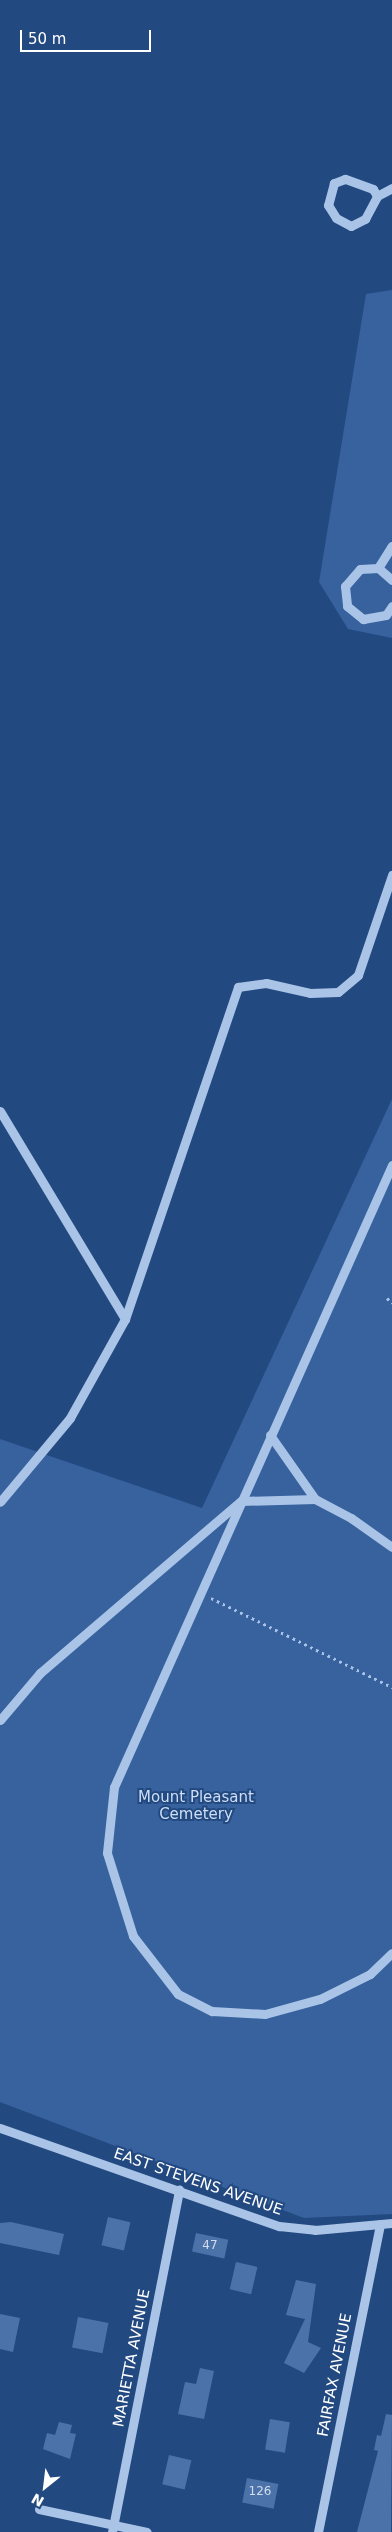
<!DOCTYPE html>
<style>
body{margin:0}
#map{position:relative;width:392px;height:2532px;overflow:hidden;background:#234981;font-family:"DejaVu Sans",sans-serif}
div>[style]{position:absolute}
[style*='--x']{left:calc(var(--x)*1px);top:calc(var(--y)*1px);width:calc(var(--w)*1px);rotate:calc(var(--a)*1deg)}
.green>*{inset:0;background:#37629e}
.building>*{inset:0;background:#4b73aa;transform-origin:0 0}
.path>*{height:3px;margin-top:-1.5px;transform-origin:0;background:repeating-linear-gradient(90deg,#a9c4e7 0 2.5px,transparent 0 6.5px)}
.minor>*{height:9px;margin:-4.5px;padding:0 4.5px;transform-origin:4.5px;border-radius:4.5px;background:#a9c4e7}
span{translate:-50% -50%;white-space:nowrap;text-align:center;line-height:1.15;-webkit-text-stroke:4px #234981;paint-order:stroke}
.number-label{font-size:12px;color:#d2dcea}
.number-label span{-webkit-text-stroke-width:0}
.park-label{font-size:15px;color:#cddef6}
.street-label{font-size:15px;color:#fff}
.north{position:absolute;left:20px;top:2462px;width:50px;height:50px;-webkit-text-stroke:4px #234981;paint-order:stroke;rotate:209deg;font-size:14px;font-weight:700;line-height:20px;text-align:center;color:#fff}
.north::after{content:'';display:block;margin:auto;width:18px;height:22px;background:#fff;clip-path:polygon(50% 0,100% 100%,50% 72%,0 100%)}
.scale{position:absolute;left:20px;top:30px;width:131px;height:22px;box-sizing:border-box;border:2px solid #fff;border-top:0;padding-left:6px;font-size:15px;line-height:18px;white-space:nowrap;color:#fff;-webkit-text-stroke:4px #234981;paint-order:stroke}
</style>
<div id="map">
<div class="green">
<i style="clip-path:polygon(392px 290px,392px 638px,348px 629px,319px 582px,366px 294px)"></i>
<i style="clip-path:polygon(392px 1099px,392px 2214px,304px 2218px,0 2102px,0 1439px,202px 1508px)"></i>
</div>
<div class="building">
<i style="left:108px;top:2217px;width:23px;height:29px;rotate:13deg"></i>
<i style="clip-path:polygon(11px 2222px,64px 2234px,59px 2255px,0 2243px,0 2223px)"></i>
<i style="left:196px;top:2233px;width:33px;height:19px;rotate:12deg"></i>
<i style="left:236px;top:2262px;width:22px;height:28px;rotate:13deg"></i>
<i style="clip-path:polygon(296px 2280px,316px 2284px,308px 2342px,321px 2348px,304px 2373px,284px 2363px,305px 2319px,286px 2315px)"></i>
<i style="clip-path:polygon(0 2314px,20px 2318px,13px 2352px,0 2349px)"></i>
<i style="left:78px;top:2317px;width:31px;height:31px;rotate:11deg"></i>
<i style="clip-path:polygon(200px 2368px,214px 2371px,204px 2419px,178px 2414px,185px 2382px,196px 2384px)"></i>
<i style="clip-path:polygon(386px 2414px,392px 2415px,391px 2532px,357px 2532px,378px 2451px,374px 2450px,377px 2435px,381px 2436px)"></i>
<i style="left:270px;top:2419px;width:20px;height:31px;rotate:9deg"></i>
<i style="clip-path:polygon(59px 2422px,72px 2425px,70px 2433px,76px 2434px,70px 2459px,43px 2449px,47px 2433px,55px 2435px)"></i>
<i style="left:169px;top:2455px;width:23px;height:30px;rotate:13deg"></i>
<i style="left:247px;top:2478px;width:32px;height:25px;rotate:11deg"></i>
</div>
<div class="path">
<i style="--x:387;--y:1298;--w:7;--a:45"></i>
<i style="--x:211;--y:1598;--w:202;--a:26.2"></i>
</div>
<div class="minor">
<i style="--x:377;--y:196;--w:8;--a:-120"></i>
<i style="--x:373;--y:189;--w:30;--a:-160"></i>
<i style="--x:345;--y:179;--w:12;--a:160"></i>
<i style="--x:334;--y:183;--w:23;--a:105"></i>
<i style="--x:328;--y:205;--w:15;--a:58"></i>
<i style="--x:336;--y:218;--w:17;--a:28"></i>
<i style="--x:351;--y:226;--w:16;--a:-27"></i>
<i style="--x:365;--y:219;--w:26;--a:-62"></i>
<i style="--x:377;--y:196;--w:17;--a:-28"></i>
<i style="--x:378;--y:568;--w:26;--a:-58"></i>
<i style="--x:392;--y:580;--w:18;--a:-139"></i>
<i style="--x:378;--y:568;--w:18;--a:177"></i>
<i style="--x:360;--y:569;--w:23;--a:131"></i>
<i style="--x:345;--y:586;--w:20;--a:84"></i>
<i style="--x:347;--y:606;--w:21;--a:39"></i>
<i style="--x:363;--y:619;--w:23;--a:-10"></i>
<i style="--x:386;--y:615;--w:11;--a:-56"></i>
<i style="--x:0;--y:1111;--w:243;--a:59"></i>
<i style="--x:125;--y:1319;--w:113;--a:119.1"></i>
<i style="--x:70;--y:1418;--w:109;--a:129.8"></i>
<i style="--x:392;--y:1165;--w:681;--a:114.08"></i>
<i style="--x:114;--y:1787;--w:66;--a:96.1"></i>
<i style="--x:107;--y:1853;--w:87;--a:72.6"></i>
<i style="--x:133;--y:1936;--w:73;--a:52.2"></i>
<i style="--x:178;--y:1994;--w:38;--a:27"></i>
<i style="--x:212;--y:2011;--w:53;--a:3.2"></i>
<i style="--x:265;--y:2014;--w:57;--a:-15.3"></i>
<i style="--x:320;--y:1999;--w:56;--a:-26.6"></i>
<i style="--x:370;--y:1974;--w:30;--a:-44"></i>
<i style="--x:125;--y:1319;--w:351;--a:-71.2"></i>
<i style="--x:238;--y:987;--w:28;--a:-8"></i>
<i style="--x:266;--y:983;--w:45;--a:12.8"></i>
<i style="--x:310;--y:993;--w:28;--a:-2"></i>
<i style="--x:338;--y:992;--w:26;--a:-40"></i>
<i style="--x:358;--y:975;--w:106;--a:-71.2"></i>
<i style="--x:270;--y:1435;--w:78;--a:54.9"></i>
<i style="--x:0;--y:1720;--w:62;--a:-49.6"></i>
<i style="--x:40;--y:1673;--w:265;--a:-40.6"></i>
<i style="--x:241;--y:1501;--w:74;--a:-1.5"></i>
<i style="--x:315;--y:1499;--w:41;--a:27.8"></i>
<i style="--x:351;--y:1518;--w:50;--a:35.3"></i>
<i style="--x:0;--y:2128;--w:296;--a:19.4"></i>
<i style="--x:279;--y:2226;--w:36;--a:6"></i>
<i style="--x:315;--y:2230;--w:77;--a:-5.2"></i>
<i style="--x:39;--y:2509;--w:110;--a:12"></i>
<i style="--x:112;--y:2532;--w:349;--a:-78.9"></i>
<i style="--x:318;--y:2532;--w:314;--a:-78.6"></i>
</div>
<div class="number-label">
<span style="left:210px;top:2246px">47</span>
<span style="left:260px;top:2492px">126</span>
</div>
<div class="park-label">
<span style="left:196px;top:1806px">Mount Pleasant<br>Cemetery</span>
</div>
<div class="street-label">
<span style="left:198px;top:2182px;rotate:19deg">EAST STEVENS AVENUE</span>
<span style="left:132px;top:2358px;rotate:-79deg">MARIETTA AVENUE</span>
<span style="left:335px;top:2375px;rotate:-79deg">FAIRFAX AVENUE</span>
</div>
<div class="north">N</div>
<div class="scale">50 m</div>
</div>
